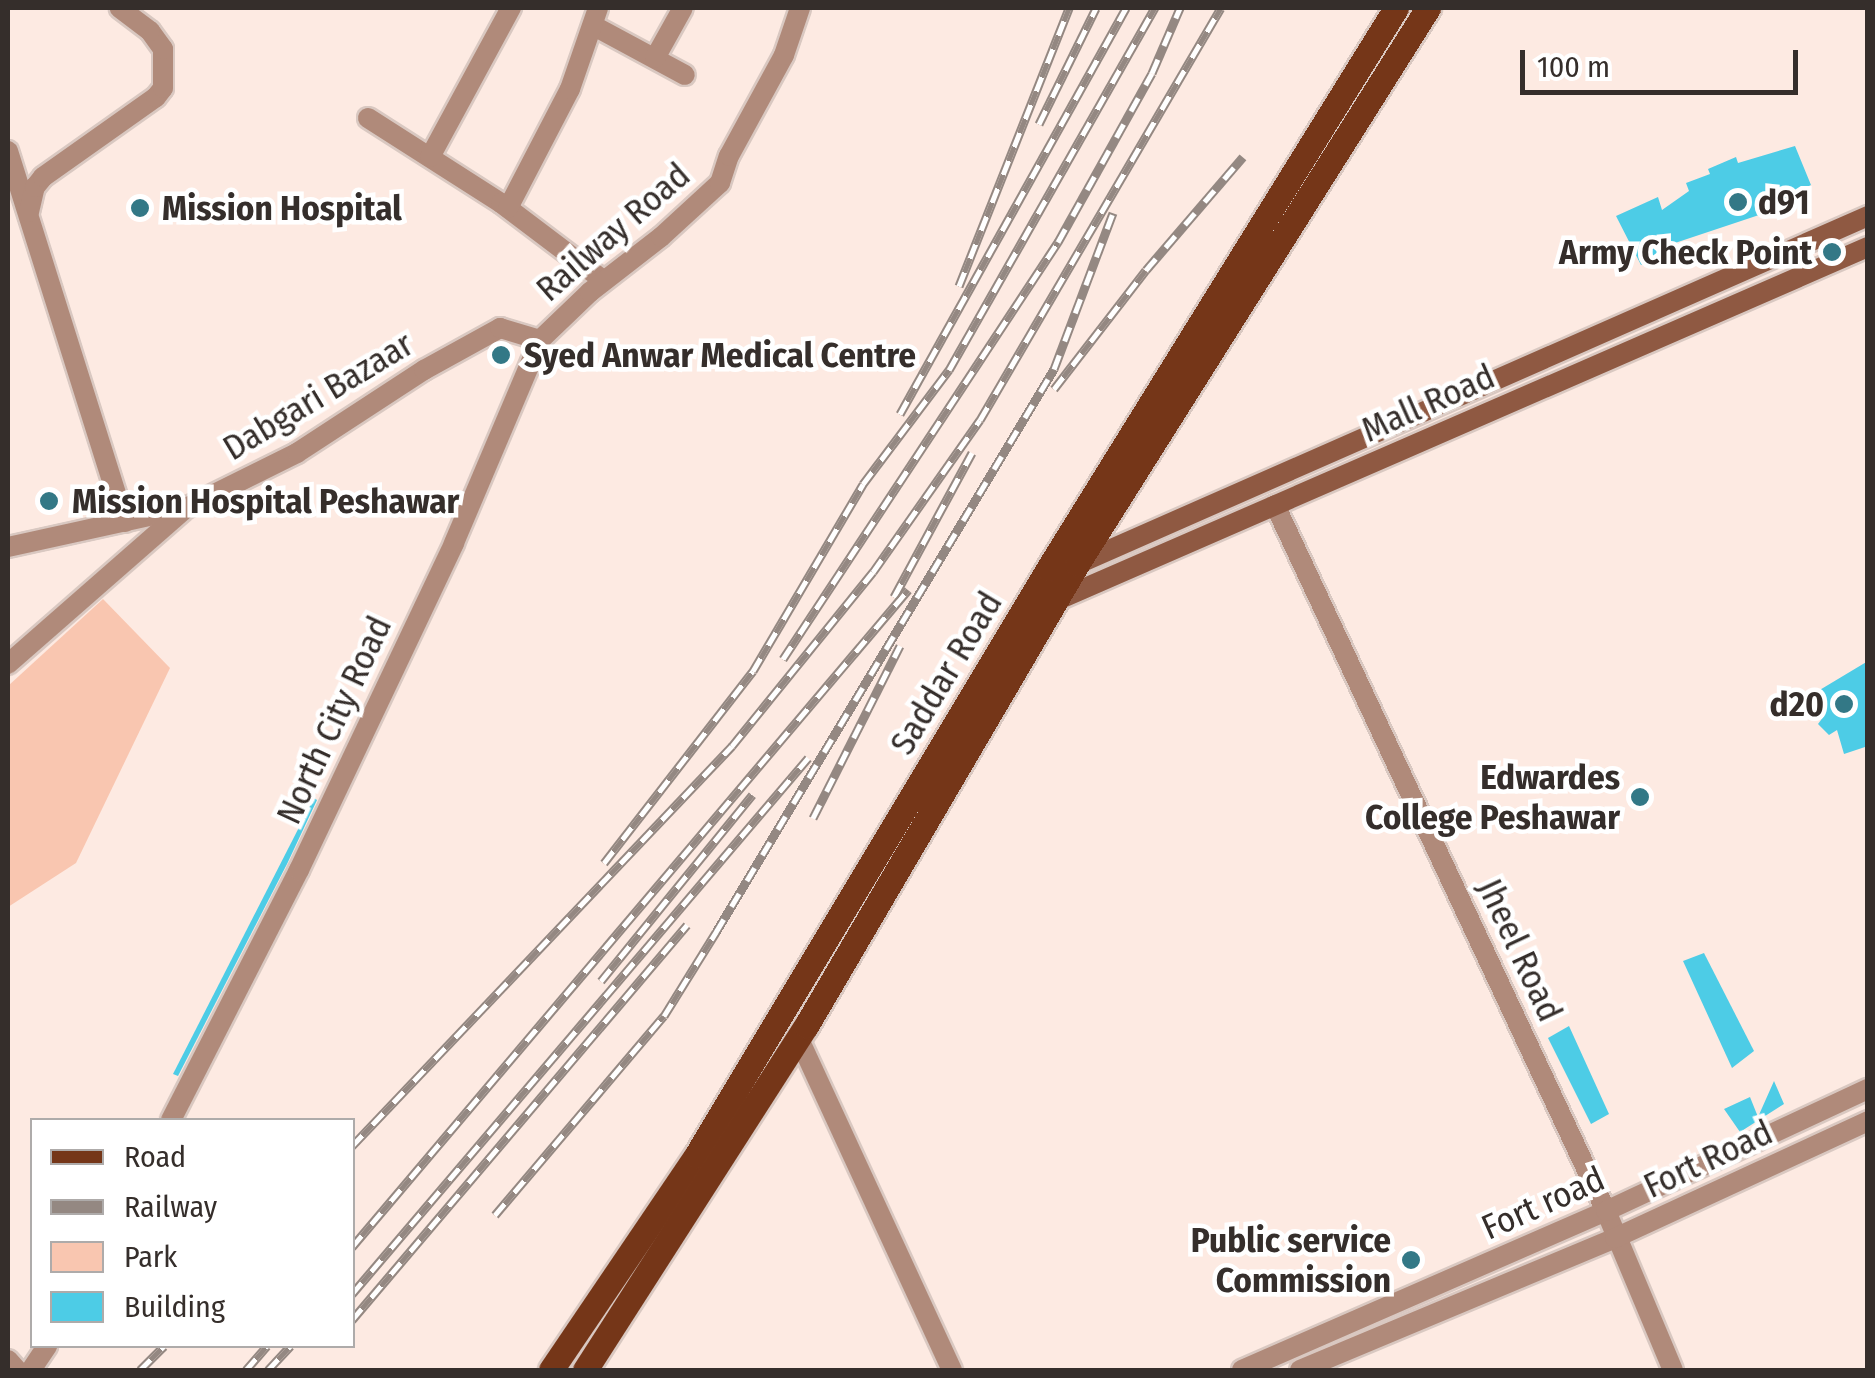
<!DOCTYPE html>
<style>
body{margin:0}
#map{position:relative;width:1875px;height:1378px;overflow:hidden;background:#fdeae2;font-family:"Fira Sans Condensed",sans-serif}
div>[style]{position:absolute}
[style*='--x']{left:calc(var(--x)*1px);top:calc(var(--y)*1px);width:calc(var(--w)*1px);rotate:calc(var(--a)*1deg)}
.green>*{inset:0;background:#f9c6b0}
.building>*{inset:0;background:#4dcce6}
.roads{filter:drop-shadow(2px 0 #d9c8c1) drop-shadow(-2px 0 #d9c8c1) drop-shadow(0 2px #d9c8c1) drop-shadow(0 -2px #d9c8c1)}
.minor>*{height:20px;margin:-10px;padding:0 10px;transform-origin:10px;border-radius:10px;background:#b08a7a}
.tertiary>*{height:20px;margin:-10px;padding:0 10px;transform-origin:10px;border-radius:10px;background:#b08a7a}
.secondary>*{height:20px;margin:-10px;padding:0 10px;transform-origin:10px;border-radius:10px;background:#8f5942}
.primary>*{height:25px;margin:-12.5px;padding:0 12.5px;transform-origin:12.5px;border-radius:12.5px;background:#753618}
.rail>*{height:9px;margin-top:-4.5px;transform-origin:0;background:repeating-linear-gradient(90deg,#fff 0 15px,#948882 0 30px);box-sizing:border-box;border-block:2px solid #948882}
.dots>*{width:28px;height:28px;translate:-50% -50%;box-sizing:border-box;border:5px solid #fff;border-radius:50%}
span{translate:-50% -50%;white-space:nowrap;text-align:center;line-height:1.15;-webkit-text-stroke:9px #fff;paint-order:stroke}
.poi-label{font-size:35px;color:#352e2b;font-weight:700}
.left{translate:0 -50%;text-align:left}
.right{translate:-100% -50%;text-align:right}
.street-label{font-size:35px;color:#352e2b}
.frame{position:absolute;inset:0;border:10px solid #352e2b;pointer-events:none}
.legend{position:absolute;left:30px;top:1118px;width:325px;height:230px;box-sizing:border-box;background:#fff;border:2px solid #aeabaa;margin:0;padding:12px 18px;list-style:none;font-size:30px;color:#352e2b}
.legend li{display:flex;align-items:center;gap:20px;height:50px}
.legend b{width:50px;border:2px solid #aeabaa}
.scale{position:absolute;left:1520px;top:50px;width:278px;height:45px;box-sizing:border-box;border:5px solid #352e2b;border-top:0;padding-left:12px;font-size:30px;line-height:35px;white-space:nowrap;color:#352e2b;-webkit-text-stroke:8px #fff;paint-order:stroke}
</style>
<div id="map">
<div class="green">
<i style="clip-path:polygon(103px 599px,170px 668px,76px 863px,8px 907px,8px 686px)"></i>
</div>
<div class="building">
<i style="clip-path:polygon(1795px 146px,1811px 185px,1758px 211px,1759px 215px,1672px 244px,1673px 248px,1641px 265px,1616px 216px,1658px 197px,1662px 210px,1689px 191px,1686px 183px,1710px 174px,1708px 169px,1736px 157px,1738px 163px)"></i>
<i style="clip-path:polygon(1868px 661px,1868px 746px,1844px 754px,1837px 730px,1829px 735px,1818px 724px,1824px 716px,1818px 691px)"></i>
<i style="clip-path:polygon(314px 798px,317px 800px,287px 864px,178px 1076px,173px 1074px)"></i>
<i style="clip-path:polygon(1704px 953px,1754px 1051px,1732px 1068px,1683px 961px)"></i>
<i style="clip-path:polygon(1569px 1026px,1609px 1114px,1591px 1124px,1548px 1038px)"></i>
<i style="clip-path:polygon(1774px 1081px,1784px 1104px,1740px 1132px,1724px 1109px,1750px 1097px,1758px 1117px)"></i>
</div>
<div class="roads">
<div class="minor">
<i style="--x:594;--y:26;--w:103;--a:28.3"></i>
<i style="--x:655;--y:58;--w:57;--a:-60.8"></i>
<i style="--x:368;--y:118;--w:158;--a:32.6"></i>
<i style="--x:501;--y:203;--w:129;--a:37.1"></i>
<i style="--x:8;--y:151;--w:389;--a:72.5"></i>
<i style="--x:430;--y:157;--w:170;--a:-61.5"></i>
<i style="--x:508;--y:208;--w:134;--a:-62.5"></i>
<i style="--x:570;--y:89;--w:86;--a:-70.9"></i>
<i style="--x:29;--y:212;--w:26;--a:-77"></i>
<i style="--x:35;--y:187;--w:13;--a:-51"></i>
<i style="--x:43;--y:177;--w:138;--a:-35.3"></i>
<i style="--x:156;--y:97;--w:11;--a:-52"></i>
<i style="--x:163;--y:88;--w:39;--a:-90"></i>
<i style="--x:163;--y:49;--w:22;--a:-126"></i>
<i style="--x:150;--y:31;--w:38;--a:-143"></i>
<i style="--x:1275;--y:505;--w:780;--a:64.88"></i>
<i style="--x:1606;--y:1211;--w:173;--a:67.2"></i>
<i style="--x:8;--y:547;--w:182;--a:-12.4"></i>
<i style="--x:186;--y:508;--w:124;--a:-26.4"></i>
<i style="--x:297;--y:453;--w:152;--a:-33.2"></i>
<i style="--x:424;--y:370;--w:87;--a:-28.9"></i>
<i style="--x:500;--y:328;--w:42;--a:16.7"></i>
<i style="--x:8;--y:664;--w:232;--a:-41.2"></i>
<i style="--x:171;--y:1120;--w:281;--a:-62.9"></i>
<i style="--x:299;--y:870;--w:362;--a:-64.6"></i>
<i style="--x:454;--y:543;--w:220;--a:-67"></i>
<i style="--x:540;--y:340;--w:69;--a:-43.8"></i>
<i style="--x:590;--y:292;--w:90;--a:-37.8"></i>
<i style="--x:661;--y:237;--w:80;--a:-42.5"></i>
<i style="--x:720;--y:183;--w:28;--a:-72"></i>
<i style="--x:729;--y:156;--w:115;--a:-61.4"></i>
<i style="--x:784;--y:55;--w:50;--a:-71.2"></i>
<i style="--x:31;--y:1370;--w:29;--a:-56"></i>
</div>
<div class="tertiary">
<i style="--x:798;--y:1037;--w:367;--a:65.2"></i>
<i style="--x:8;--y:1360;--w:13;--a:48"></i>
<i style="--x:1242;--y:1370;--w:397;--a:-23.6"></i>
<i style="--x:1606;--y:1211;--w:289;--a:-25"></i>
<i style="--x:1300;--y:1370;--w:342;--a:-22.7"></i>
<i style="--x:1615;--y:1238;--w:279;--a:-24.8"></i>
</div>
<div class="secondary">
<i style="--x:1073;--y:566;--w:869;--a:-23.76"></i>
<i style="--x:1053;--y:602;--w:889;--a:-23.54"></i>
</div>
<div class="primary">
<i style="--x:551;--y:1370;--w:258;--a:-55.9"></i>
<i style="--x:696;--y:1156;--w:684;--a:-59.05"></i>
<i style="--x:1048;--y:569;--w:660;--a:-58.19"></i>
<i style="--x:585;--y:1370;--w:409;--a:-57.3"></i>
<i style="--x:806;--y:1026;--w:536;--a:-59.6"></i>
<i style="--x:1077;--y:564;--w:658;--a:-57.74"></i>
</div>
</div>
<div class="rail">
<i style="--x:1039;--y:124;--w:129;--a:-63.8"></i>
<i style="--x:959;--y:286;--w:299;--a:-68.4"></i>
<i style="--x:1054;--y:389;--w:150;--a:-52.3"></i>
<i style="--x:1146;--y:270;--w:149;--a:-49.4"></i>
<i style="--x:900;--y:414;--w:465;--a:-60.9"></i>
<i style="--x:894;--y:597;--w:164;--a:-61.6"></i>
<i style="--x:783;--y:659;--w:500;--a:-56.6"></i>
<i style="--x:1058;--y:242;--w:193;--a:-60.9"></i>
<i style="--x:1152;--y:73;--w:71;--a:-66.7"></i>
<i style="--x:813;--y:818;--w:193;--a:-63.2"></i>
<i style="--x:604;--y:863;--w:243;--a:-52.2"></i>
<i style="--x:753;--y:671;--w:217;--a:-59.5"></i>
<i style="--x:863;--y:484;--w:143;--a:-53"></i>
<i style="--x:949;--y:370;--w:417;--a:-60.4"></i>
<i style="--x:601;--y:981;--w:240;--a:-50.9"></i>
<i style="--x:352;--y:1146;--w:552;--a:-46.47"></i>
<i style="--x:732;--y:746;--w:224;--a:-51"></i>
<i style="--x:873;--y:572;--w:186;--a:-54.9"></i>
<i style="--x:980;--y:420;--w:477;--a:-59.7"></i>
<i style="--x:495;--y:1215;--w:261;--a:-49.7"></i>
<i style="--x:664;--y:1016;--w:99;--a:-58.2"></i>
<i style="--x:716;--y:932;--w:657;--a:-59.02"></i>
<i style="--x:1054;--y:369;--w:167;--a:-69.3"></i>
<i style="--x:352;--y:1247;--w:861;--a:-49.76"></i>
<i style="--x:352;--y:1294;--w:704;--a:-49.61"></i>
<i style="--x:352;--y:1320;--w:518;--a:-49.7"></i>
<i style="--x:140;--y:1370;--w:34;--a:-45"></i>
<i style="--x:246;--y:1370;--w:32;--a:-49"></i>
<i style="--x:268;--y:1370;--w:33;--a:-47"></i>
</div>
<div class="dots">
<i style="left:1738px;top:202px;background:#337886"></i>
<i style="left:140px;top:208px;background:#337886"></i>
<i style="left:1832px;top:252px;background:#337886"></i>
<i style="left:501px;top:355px;background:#337886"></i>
<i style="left:49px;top:501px;background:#337886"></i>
<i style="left:1844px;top:704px;background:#337886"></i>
<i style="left:1640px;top:797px;background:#337886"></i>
<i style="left:1411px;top:1260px;background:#337886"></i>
</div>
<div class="poi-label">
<span class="left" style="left:1758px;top:202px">d91</span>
<span class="left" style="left:162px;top:208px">Mission Hospital</span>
<span class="right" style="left:1812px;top:252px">Army Check Point</span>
<span class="left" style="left:524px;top:355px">Syed Anwar Medical Centre</span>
<span class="left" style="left:72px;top:501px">Mission Hospital Peshawar</span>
<span class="right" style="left:1824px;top:704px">d20</span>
<span class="right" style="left:1620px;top:797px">Edwardes<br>College Peshawar</span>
<span class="right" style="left:1391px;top:1260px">Public service<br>Commission</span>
</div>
<div class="street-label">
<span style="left:613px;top:232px;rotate:-41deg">Railway Road</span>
<span style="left:318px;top:396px;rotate:-31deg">Dabgari Bazaar</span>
<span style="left:1428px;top:403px;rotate:-24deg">Mall Road</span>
<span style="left:946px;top:673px;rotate:-59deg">Saddar Road</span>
<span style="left:334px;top:720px;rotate:-65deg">North City Road</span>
<span style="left:1520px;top:950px;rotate:65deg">Jheel Road</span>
<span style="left:1708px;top:1159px;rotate:-25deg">Fort Road</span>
<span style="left:1543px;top:1203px;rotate:-24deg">Fort road</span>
</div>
<div class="frame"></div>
<ul class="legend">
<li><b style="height:12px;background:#753618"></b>Road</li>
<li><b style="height:12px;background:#948882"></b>Railway</li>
<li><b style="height:28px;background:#f9c6b0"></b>Park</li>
<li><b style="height:28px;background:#4dcce6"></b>Building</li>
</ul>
<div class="scale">100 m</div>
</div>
